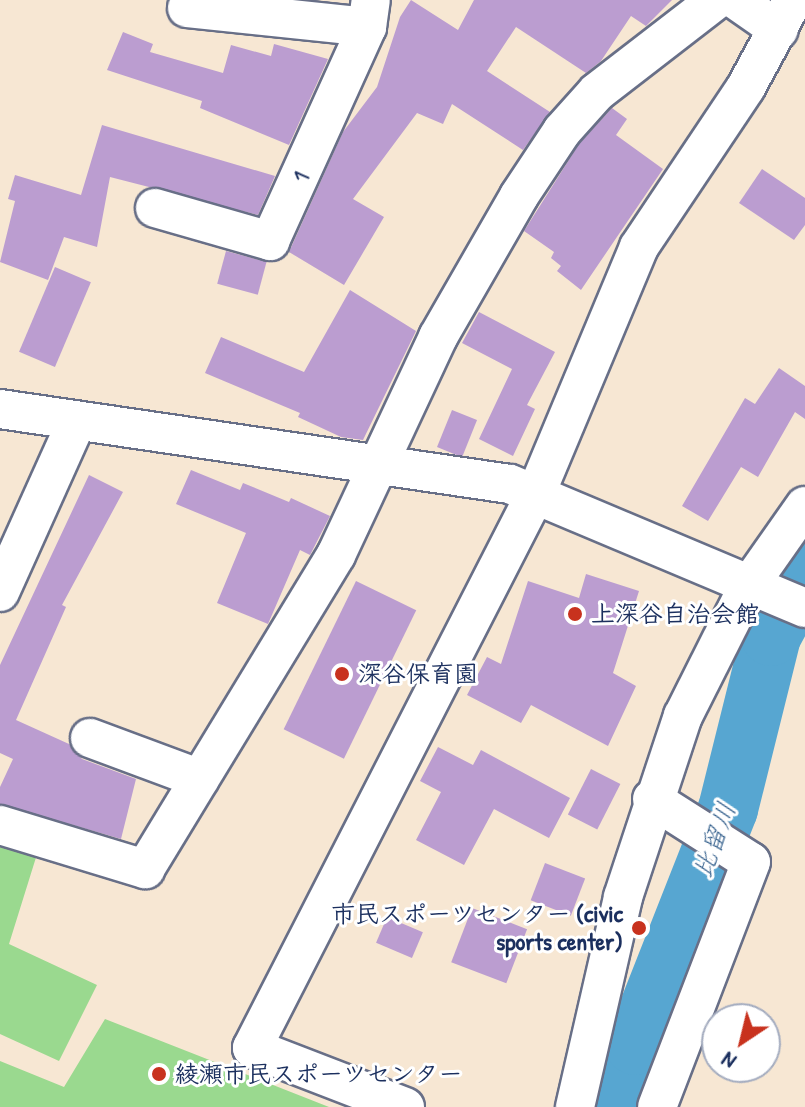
<!DOCTYPE html>
<meta charset="utf-8">
<style>
body{margin:0}
#map{position:relative;width:805px;height:1107px;overflow:hidden;background:#f7e7d3;font-family:"Patrick Hand","Klee One",sans-serif}
div>[style]{position:absolute}
[style*='--x']{left:calc(var(--x)*1px);top:calc(var(--y)*1px);width:calc(var(--w)*1px);rotate:calc(var(--a)*1deg)}
.green>*{inset:0;background:#9ad98f}
.river>*{height:60px;margin:-30px;padding:0 30px;transform-origin:30px;border-radius:30px;background:#57a6d1}
.building>*{inset:0;background:#bb9dd0;transform-origin:0 0}
.roads{filter:drop-shadow(2px 0 #686f87) drop-shadow(-2px 0 #686f87) drop-shadow(0 2px #686f87) drop-shadow(0 -2px #686f87)}
.minor>*{height:38px;margin:-19px;padding:0 19px;transform-origin:19px;border-radius:19px;background:#fff}
.dots>*{width:22px;height:22px;translate:-50% -50%;box-sizing:border-box;border:4px solid #fff;border-radius:50%}
span{translate:-50% -50%;white-space:nowrap;text-align:center;line-height:1.15;-webkit-text-stroke:6px #fff;paint-order:stroke}
.street-label{font-size:24px;color:#1b2f5e}
.poi-label{font-size:24px;color:#1b2f5e;font-weight:700}
.left{translate:0 -50%;text-align:left}
.right{translate:-100% -50%;text-align:right}
.water-label{font-size:26px;color:#335f8c;font-style:italic}
.north{position:absolute;left:701px;top:1003px;width:80px;height:80px;box-sizing:border-box;background:#fff;border:2px solid #a4acbf;border-radius:50%;rotate:215deg;font-size:22px;font-weight:700;line-height:32px;text-align:center;color:#1b2f5e}
.north::after{content:'';display:block;margin:auto;width:28px;height:36px;background:#c8321e;clip-path:polygon(50% 0,100% 100%,50% 72%,0 100%)}
</style>
<div id="map">
<div class="green">
<i style="clip-path:polygon(0 838px,38px 851px,9px 944px,97px 985px,59px 1061px,0 1034px)"></i>
<i style="clip-path:polygon(105px 1019px,329px 1107px,0 1107px,0 1061px,64px 1087px)"></i>
</div>
<div class="river">
<i style="--x:622;--y:1107;--w:63;--a:-78.2"></i>
<i style="--x:635;--y:1045;--w:254;--a:-68.5"></i>
<i style="--x:728;--y:809;--w:178;--a:-76"></i>
<i style="--x:771;--y:636;--w:71;--a:-61.3"></i>
</div>
<div class="building">
<i style="clip-path:polygon(411px 0,458px 30px,474px 0,672px 0,646px 26px,631px 16px,601px 61px,586px 73px,516px 27px,487px 71px,550px 112px,523px 150px,452px 104px,443px 124px,417px 113px,353px 199px,384px 217px,344px 285px,289px 252px,343px 132px,377px 87px,400px 17px)"></i>
<i style="clip-path:polygon(123px 32px,153px 44px,150px 52px,223px 73px,231px 45px,271px 56px,274px 44px,328px 59px,289px 145px,200px 108px,202px 101px,107px 70px)"></i>
<i style="clip-path:polygon(612px 108px,627px 119px,616px 135px,663px 169px,581px 290px,557px 271px,561px 266px,551px 258px,554px 252px,524px 231px,579px 144px)"></i>
<i style="clip-path:polygon(102px 125px,200px 154px,275px 176px,258px 215px,110px 177px,97px 247px,64px 237px,48px 280px,0 262px,15px 201px,8px 199px,15px 175px,81px 195px)"></i>
<i style="clip-path:polygon(762px 169px,805px 198px,805px 225px,794px 240px,739px 203px)"></i>
<i style="left:226px;top:251px;width:42px;height:34px;rotate:15deg"></i>
<i style="left:55px;top:267px;width:39px;height:92px;rotate:23deg"></i>
<i style="clip-path:polygon(350px 290px,416px 331px,363px 440px,341px 437px,298px 417px,300px 413px,205px 373px,221px 337px,304px 372px)"></i>
<i style="clip-path:polygon(479px 312px,555px 352px,527px 405px,535px 409px,513px 456px,479px 439px,512px 369px,462px 343px)"></i>
<i style="clip-path:polygon(779px 368px,805px 386px,805px 419px,795px 412px,758px 477px,741px 467px,708px 521px,682px 506px,745px 398px,755px 404px)"></i>
<i style="left:452px;top:410px;width:27px;height:40px;rotate:22deg"></i>
<i style="clip-path:polygon(191px 470px,240px 490px,243px 483px,289px 502px,291px 498px,330px 516px,310px 555px,300px 550px,268px 624px,217px 603px,246px 533px,176px 504px)"></i>
<i style="clip-path:polygon(89px 475px,123px 492px,62px 605px,66px 607px,16px 720px,69px 744px,82px 759px,136px 779px,121px 839px,0 804px,0 787px,13px 759px,0 753px,0 665px)"></i>
<i style="clip-path:polygon(586px 574px,639px 591px,613px 673px,636px 686px,608px 746px,531px 705px,521px 723px,467px 695px,487px 657px,501px 664px,528px 581px,579px 598px)"></i>
<i style="left:356px;top:581px;width:67px;height:165px;rotate:26deg"></i>
<i style="clip-path:polygon(438px 747px,473px 765px,481px 750px,570px 798px,549px 838px,494px 809px,464px 865px,416px 840px,441px 792px,420px 781px)"></i>
<i style="left:591px;top:769px;width:33px;height:51px;rotate:27deg"></i>
<i style="left:545px;top:863px;width:43px;height:40px;rotate:21deg"></i>
<i style="left:472px;top:908px;width:59px;height:58px;rotate:21deg"></i>
<i style="left:387px;top:917px;width:39px;height:28px;rotate:23deg"></i>
</div>
<div class="roads">
<div class="minor">
<i style="--x:736;--y:0;--w:52;--a:34.9"></i>
<i style="--x:187;--y:8;--w:181;--a:6"></i>
<i style="--x:155;--y:208;--w:120;--a:16"></i>
<i style="--x:270;--y:241;--w:235;--a:-65.6"></i>
<i style="--x:367;--y:27;--w:27;--a:-82"></i>
<i style="--x:0;--y:409;--w:515;--a:8.37"></i>
<i style="--x:510;--y:484;--w:320;--a:22.8"></i>
<i style="--x:0;--y:592;--w:185;--a:-65.8"></i>
<i style="--x:90;--y:738;--w:117;--a:20.4"></i>
<i style="--x:652;--y:799;--w:117;--a:32.5"></i>
<i style="--x:751;--y:862;--w:262;--a:111"></i>
<i style="--x:0;--y:825;--w:152;--a:16.9"></i>
<i style="--x:145;--y:869;--w:368;--a:-58.7"></i>
<i style="--x:336;--y:555;--w:241;--a:-64.9"></i>
<i style="--x:438;--y:337;--w:163;--a:-60.1"></i>
<i style="--x:519;--y:196;--w:78;--a:-56.5"></i>
<i style="--x:562;--y:131;--w:52;--a:-48.1"></i>
<i style="--x:597;--y:92;--w:150;--a:-37.7"></i>
<i style="--x:405;--y:1107;--w:164;--a:-158.9"></i>
<i style="--x:252;--y:1048;--w:626;--a:-62.9"></i>
<i style="--x:537;--y:491;--w:264;--a:-67.3"></i>
<i style="--x:639;--y:247;--w:192;--a:-56.2"></i>
<i style="--x:746;--y:87;--w:99;--a:-61.6"></i>
<i style="--x:575;--y:1107;--w:215;--a:-77.1"></i>
<i style="--x:623;--y:897;--w:191;--a:-71.7"></i>
<i style="--x:683;--y:716;--w:144;--a:-63.3"></i>
<i style="--x:748;--y:587;--w:99;--a:-54.9"></i>
</div>
</div>
<div class="dots">
<i style="left:575px;top:614px;background:#c8321e"></i>
<i style="left:342px;top:674px;background:#c8321e"></i>
<i style="left:639px;top:928px;background:#c8321e"></i>
<i style="left:159px;top:1074px;background:#c8321e"></i>
</div>
<div class="street-label">
<span style="left:301px;top:177px;rotate:-66deg">1</span>
</div>
<div class="poi-label">
<span class="left" style="left:591px;top:614px">上深谷自治会館</span>
<span class="left" style="left:358px;top:674px">深谷保育園</span>
<span class="right" style="left:623px;top:928px">市民スポーツセンター (civic<br>sports center)</span>
<span class="left" style="left:175px;top:1074px">綾瀬市民スポーツセンター</span>
</div>
<div class="water-label">
<span style="left:714px;top:840px;rotate:-70deg">比留川</span>
</div>
<div class="north">N</div>
</div>
